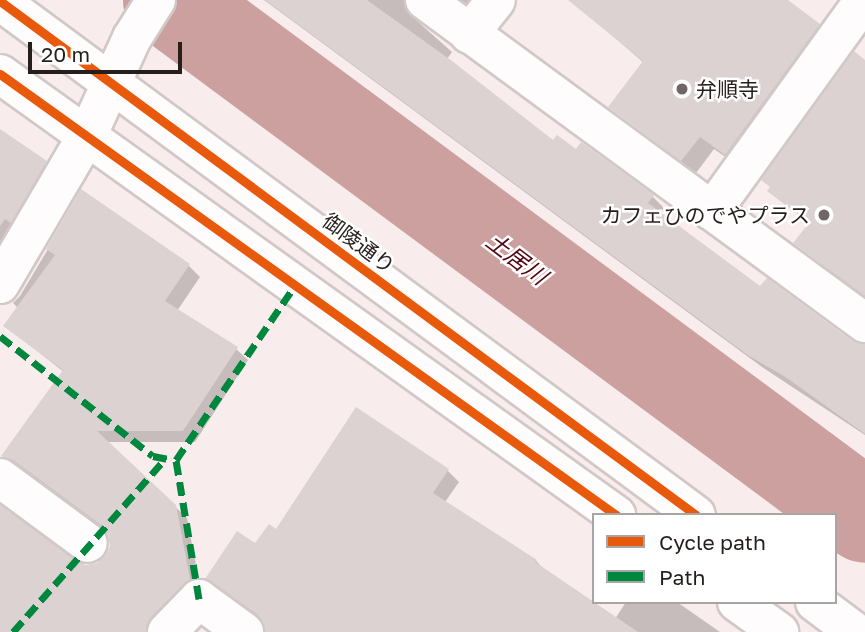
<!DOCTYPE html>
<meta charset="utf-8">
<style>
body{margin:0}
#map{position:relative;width:865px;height:632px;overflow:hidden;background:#f8ecec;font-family:"Golos Text","Noto Sans JP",sans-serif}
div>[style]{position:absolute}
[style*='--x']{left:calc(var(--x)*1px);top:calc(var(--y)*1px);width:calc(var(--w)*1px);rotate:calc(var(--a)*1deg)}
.shadow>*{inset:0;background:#0003}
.river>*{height:93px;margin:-46.5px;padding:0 46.5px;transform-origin:46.5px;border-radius:46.5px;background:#cda0a0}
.building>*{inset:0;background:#dcd2d2}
.roads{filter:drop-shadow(2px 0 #d1c8c7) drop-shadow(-2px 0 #d1c8c7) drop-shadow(0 2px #d1c8c7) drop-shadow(0 -2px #d1c8c7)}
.minor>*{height:38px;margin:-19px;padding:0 19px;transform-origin:19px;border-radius:19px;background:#fefcfc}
.quiet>*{height:7px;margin-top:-3.5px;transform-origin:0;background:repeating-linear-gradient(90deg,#00873e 0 14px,transparent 0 21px)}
.cycleway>*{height:9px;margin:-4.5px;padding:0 4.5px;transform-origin:4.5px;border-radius:4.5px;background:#e8590c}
.dots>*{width:19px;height:19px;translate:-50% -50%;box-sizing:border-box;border:4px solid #fff;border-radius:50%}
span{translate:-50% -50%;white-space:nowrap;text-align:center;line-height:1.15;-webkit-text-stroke:5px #fff;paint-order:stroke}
.poi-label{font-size:21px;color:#261e1d}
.left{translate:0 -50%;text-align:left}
.right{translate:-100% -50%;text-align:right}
.street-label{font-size:21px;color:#261e1d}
.water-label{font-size:23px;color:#520613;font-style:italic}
.legend{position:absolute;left:592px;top:513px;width:245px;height:91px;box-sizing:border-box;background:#fff;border:2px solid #a8a5a5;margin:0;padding:9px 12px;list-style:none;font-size:21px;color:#261e1d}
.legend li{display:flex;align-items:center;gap:14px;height:35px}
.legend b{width:35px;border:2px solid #a8a5a5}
.scale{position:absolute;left:28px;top:42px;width:154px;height:32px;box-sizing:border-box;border:4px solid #261e1d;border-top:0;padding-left:9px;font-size:21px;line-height:24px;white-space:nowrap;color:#261e1d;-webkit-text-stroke:5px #fff;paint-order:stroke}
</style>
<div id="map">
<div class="shadow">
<i style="clip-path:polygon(264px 0,418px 0,414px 10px,416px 20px,452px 52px,447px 59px,553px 143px,576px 152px,582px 144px,653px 197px,664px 208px,660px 214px,760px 289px,851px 342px,865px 346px,865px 435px,762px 367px)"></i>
<i style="clip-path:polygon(458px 0,488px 0,478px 13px)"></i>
<i style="clip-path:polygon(604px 0,786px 0,832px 39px,740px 167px,714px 149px,696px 173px,610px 107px,644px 63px,591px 17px)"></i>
<i style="clip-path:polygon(865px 62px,865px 299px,796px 243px,810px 224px,770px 191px)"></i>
<i style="clip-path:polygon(0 132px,56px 172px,0 273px)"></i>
<i style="clip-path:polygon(82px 192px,189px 266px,200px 277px,177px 311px,236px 349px,248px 360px,195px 442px,106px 442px,187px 518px,201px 591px,160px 632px,0 632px,0 507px,86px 567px,97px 565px,107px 556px,112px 545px,108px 532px,26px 471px,14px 467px,3px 456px,64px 372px,5px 326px,18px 308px,13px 303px,20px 296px)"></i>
<i style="clip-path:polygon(447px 470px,459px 482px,445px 502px,536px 561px,548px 573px,615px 619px,626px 602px,677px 602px,720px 632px,267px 632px,265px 622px,208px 578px,277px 531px)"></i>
</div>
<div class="river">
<i style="--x:169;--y:0;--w:866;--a:36.55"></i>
</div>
<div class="building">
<i style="clip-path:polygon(265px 0,367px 0,452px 61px,553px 140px,557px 135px,576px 149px,581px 142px,654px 195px,648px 203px,760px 286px,767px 278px,852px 341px,865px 344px,865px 434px,784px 376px,749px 356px)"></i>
<i style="clip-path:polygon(568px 0,788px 0,820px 24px,725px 155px,700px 137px,681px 161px,608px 107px,643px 61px)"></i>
<i style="clip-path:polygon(854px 51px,865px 60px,865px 296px,793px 243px,809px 223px,767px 191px,770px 187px,761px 180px)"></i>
<i style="clip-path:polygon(0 129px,47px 161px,11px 223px,5px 219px,0 226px)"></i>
<i style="clip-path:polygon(81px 189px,190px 264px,165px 301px,238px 347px,183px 431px,97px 431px,176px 505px,190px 579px,151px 617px,146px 632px,0 632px,0 505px,85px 565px,97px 563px,106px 555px,110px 546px,108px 535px,101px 525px,13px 460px,1px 456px,63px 370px,3px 326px,55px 255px,46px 249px)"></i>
<i style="clip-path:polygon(356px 407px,449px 469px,433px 493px,537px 560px,535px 562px,638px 632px,265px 632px,264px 623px,257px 614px,205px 579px,237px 531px,255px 543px,269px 524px,276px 529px)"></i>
</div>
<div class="roads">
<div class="minor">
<i style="--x:425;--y:0;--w:546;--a:36.28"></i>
<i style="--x:0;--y:1;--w:865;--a:36.45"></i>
<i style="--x:469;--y:34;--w:43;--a:-51.5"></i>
<i style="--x:0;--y:74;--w:758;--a:35.6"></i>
<i style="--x:712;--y:211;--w:260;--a:-54.2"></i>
<i style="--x:0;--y:284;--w:174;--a:-59.6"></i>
<i style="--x:88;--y:134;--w:106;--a:-65.4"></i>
<i style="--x:132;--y:38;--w:45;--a:-57.7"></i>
<i style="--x:0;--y:478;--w:109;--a:36.5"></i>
<i style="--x:737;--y:602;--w:52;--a:35.5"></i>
<i style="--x:815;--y:602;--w:50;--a:36.9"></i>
<i style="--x:167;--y:632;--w:46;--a:-45.9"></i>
<i style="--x:199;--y:599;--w:56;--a:36.3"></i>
</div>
</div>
<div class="quiet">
<i style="--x:0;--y:336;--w:194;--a:38.1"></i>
<i style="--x:153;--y:456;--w:16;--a:11"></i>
<i style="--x:199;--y:599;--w:141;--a:-99.4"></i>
<i style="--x:176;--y:460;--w:213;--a:-55.7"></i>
<i style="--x:13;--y:632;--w:230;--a:-48.7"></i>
</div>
<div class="cycleway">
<i style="--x:0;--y:1;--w:865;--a:36.45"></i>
<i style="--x:0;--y:74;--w:758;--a:35.6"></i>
</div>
<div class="dots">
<i style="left:682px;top:89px;background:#706665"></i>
<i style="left:824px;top:215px;background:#706665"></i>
</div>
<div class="poi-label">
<span class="left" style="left:696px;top:89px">弁順寺</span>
<span class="right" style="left:810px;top:215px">カフェひのでやプラス</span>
</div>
<div class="street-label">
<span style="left:359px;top:243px;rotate:37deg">御陵通り</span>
</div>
<div class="water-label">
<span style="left:517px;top:258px;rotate:37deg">土居川</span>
</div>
<ul class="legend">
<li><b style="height:9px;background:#e8590c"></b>Cycle path</li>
<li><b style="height:9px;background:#00873e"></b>Path</li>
</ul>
<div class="scale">20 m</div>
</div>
